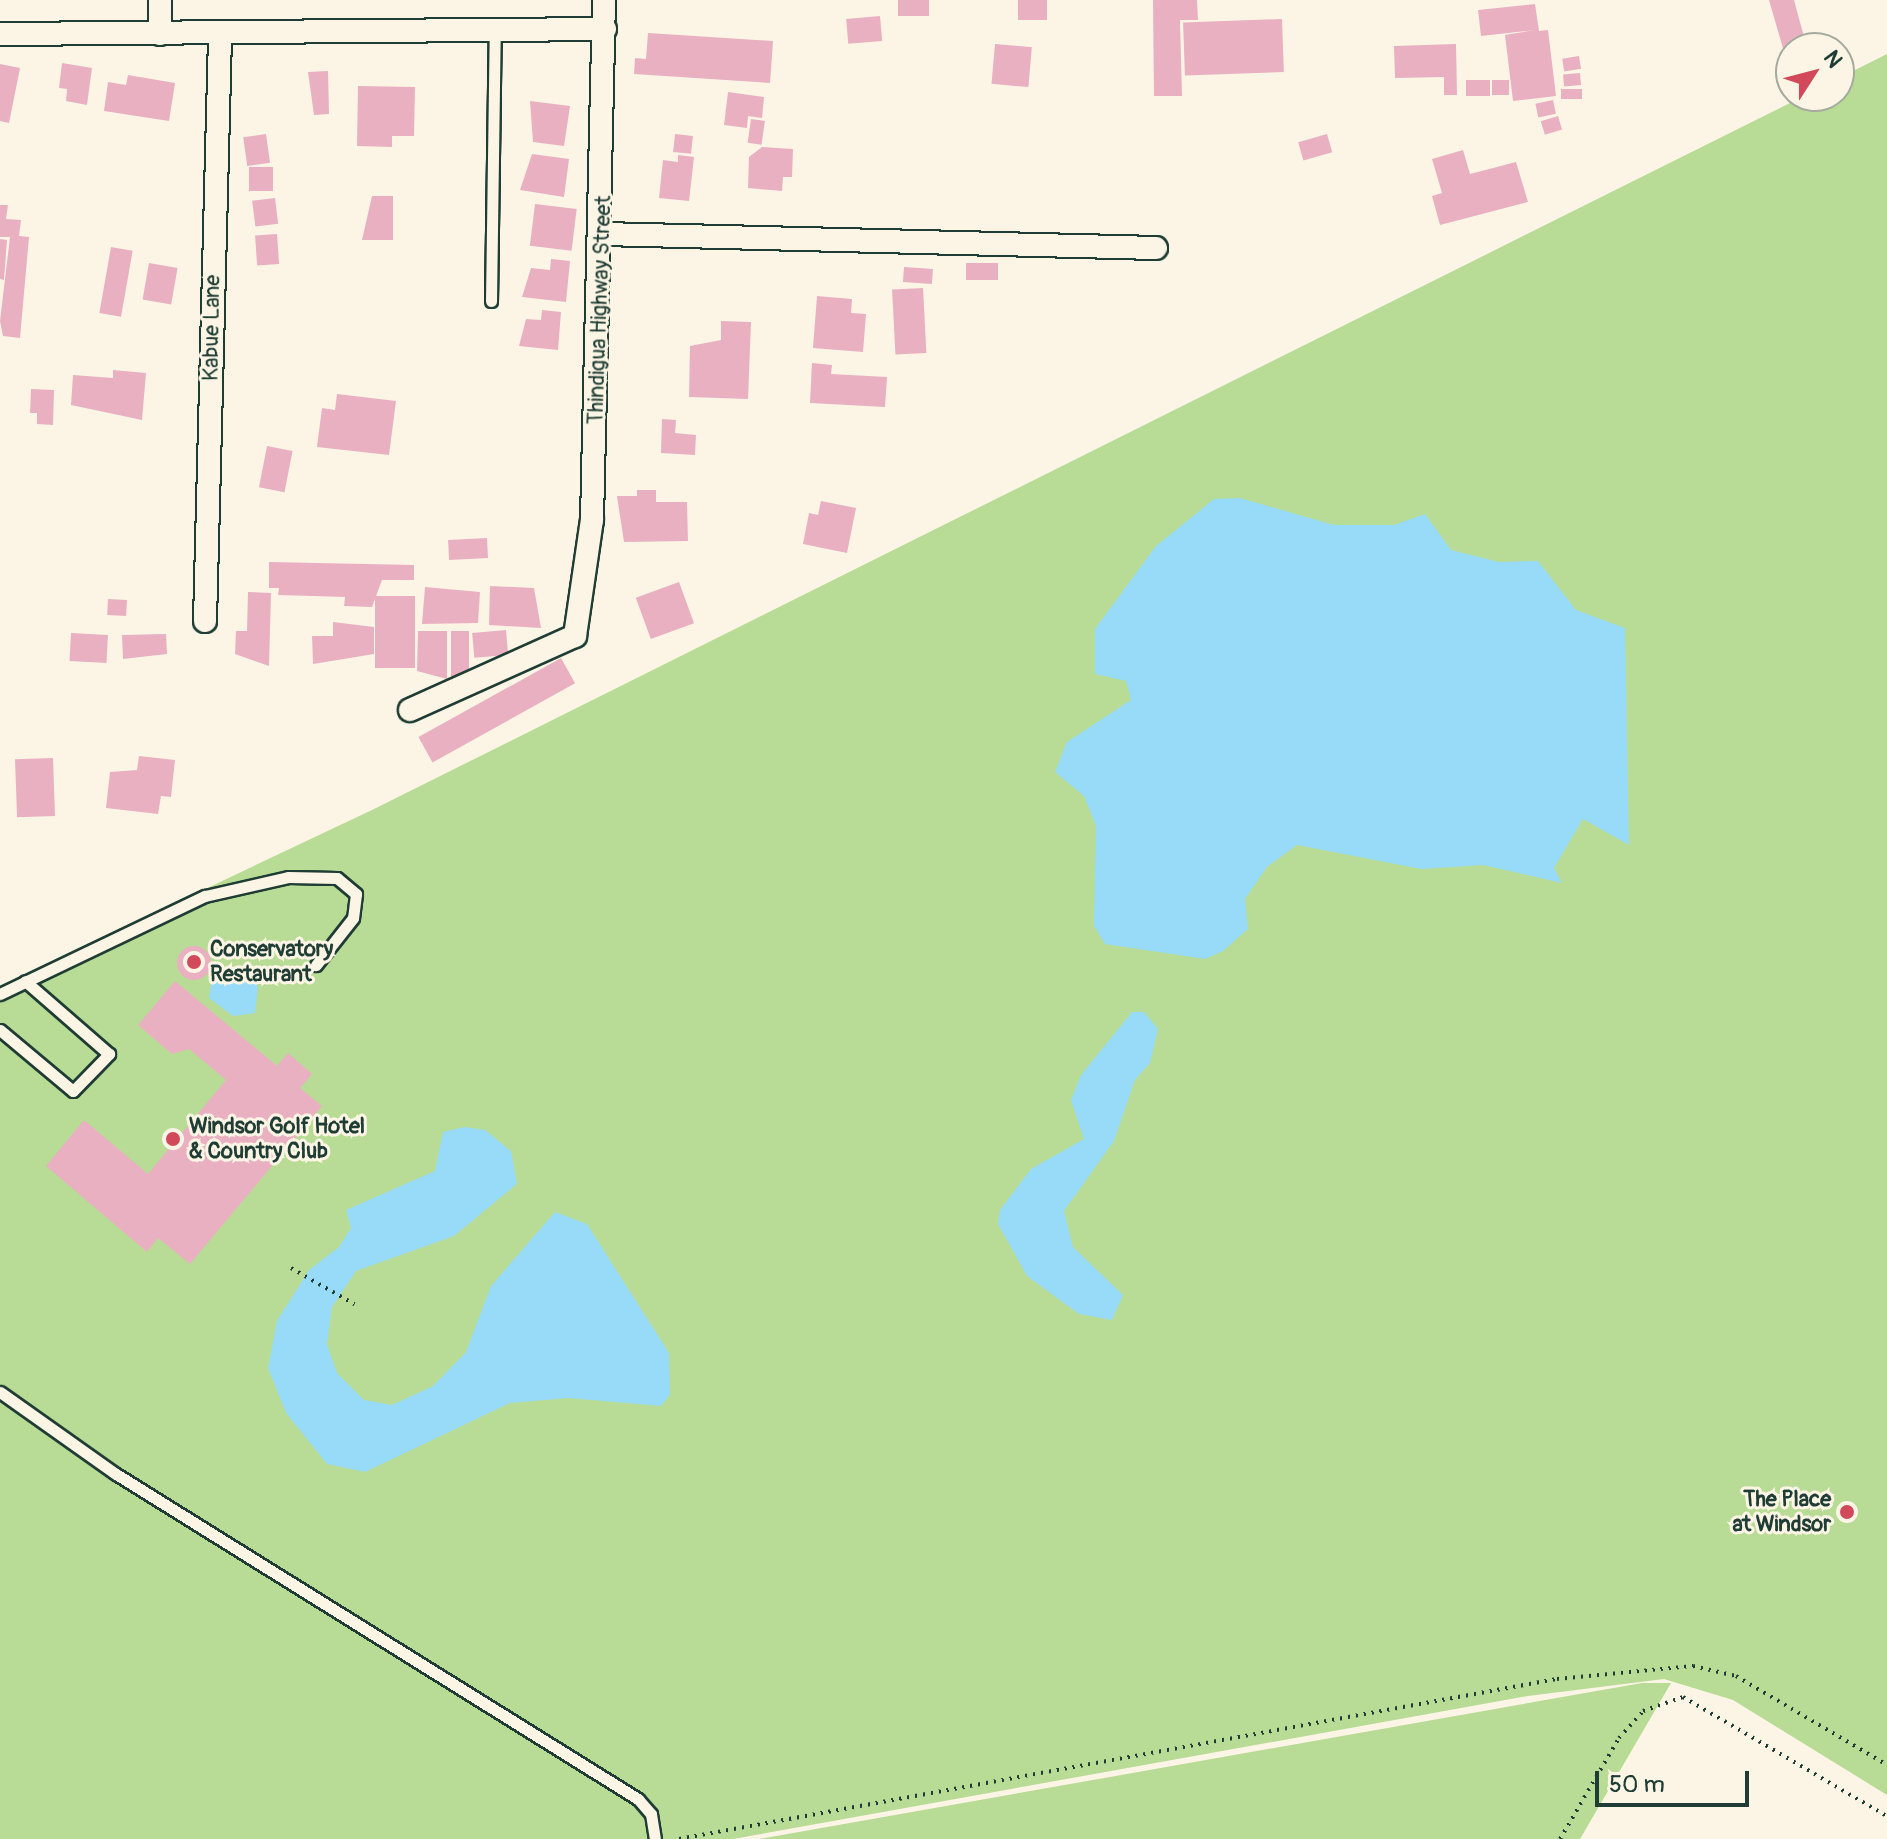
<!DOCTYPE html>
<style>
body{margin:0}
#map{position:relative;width:1887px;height:1839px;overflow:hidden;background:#fcf5e5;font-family:Pangolin,sans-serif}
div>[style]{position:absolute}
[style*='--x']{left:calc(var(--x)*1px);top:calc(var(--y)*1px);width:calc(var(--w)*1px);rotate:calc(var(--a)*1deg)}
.green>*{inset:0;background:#b8db95}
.water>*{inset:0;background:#97dbf9}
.building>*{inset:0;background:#e9b0c2;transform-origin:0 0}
.round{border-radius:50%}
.path>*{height:4px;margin-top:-2px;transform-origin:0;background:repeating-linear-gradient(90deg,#1f3d34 0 2px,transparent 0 8px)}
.roads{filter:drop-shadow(2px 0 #1f3d34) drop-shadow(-2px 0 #1f3d34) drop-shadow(0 2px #1f3d34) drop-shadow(0 -2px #1f3d34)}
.service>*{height:11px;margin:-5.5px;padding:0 5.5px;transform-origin:5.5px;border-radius:5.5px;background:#fcf5e5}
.minor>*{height:22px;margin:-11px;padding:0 11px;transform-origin:11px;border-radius:11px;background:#fcf5e5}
.dots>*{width:22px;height:22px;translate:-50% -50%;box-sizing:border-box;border:4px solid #fcf5e5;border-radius:50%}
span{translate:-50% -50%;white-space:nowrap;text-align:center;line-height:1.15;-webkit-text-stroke:6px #fcf5e5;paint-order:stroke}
.street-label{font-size:22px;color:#1f3d34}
.poi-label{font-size:22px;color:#1f3d34;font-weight:700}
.left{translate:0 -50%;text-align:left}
.right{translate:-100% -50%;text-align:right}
.north{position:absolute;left:1775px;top:32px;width:80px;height:80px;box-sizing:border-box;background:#fcf5e5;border:2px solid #a4ab9e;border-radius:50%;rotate:54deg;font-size:22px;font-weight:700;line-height:32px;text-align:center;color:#1f3d34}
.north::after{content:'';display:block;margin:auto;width:28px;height:36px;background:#d1495b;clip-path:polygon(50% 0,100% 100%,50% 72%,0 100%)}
.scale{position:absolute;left:1595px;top:1771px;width:154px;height:36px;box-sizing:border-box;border:4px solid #1f3d34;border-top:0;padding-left:10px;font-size:24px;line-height:28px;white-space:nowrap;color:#1f3d34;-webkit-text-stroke:6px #fcf5e5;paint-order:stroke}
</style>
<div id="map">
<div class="green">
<i style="clip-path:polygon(1887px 54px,1887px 1795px,1733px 1700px,1664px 1679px,1528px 1696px,733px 1839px,0 1839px,0 986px,372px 810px,1804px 96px,1839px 96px,1839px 78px)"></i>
<i style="clip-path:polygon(1642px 1683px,1671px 1683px,1580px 1839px,759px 1839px)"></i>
</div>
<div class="water">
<i style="clip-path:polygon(1240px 498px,1334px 525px,1394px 525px,1425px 514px,1451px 550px,1499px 562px,1538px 561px,1576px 610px,1625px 628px,1629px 845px,1583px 819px,1554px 868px,1562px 883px,1483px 865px,1421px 869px,1297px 845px,1267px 867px,1245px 899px,1248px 929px,1223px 951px,1205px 959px,1105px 944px,1094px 926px,1096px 826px,1084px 796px,1055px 772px,1067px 742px,1131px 700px,1126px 681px,1095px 674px,1095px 629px,1156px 546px,1214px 499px)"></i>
<i style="clip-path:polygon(235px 968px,258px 986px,255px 1013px,233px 1016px,209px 998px,213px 972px)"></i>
<i style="clip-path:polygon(1132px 1012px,1144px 1012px,1158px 1029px,1150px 1063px,1135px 1080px,1114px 1141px,1064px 1211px,1073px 1247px,1123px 1295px,1112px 1320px,1079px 1314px,1027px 1276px,998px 1224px,1000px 1210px,1031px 1169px,1084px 1139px,1071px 1100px,1081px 1075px)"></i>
<i style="clip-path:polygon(464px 1127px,485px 1130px,511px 1151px,517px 1184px,454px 1236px,356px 1271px,332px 1307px,327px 1344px,337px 1373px,364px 1400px,392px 1405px,433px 1386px,466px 1352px,491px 1286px,555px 1212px,587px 1224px,669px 1353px,670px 1395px,661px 1406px,568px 1398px,510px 1403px,365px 1472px,327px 1464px,286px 1413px,268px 1368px,277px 1321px,309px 1270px,339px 1247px,351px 1228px,346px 1210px,435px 1171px,443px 1132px)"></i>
</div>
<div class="building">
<i style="left:898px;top:0;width:31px;height:16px"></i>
<i style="left:1018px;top:0;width:29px;height:20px"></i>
<i style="clip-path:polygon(1153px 0,1197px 0,1198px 20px,1180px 20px,1182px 96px,1154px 96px)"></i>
<i style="clip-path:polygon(1769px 0,1794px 0,1807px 48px,1791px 48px,1791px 76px)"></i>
<i style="clip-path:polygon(1535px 4px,1539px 31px,1548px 30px,1556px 96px,1513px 101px,1505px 35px,1535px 30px,1481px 36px,1478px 10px)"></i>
<i style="left:880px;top:16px;width:25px;height:34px;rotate:85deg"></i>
<i style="left:1282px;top:19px;width:53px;height:99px;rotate:88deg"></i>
<i style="clip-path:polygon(648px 33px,773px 41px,770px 83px,634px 74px,635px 58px,646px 59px)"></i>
<i style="left:995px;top:44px;width:37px;height:40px;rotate:5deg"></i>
<i style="clip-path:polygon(1456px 44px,1457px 95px,1444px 95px,1444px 77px,1395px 78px,1394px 46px)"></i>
<i style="left:1579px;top:56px;width:13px;height:17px;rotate:81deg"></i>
<i style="clip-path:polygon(62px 63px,92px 68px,87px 105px,66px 101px,67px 89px,59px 88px)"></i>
<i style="clip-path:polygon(0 64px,20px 68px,9px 123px,0 121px)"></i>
<i style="clip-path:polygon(328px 71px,329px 114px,314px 115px,308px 72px)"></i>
<i style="left:1580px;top:73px;width:12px;height:17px;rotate:85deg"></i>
<i style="clip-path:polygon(128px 75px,175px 83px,169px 121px,104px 111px,108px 82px,126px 85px)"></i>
<i style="left:1466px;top:80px;width:24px;height:16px"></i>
<i style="left:1509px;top:80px;width:15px;height:17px;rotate:90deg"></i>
<i style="clip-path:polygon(358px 86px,415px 87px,414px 136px,392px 136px,392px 147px,357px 146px)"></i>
<i style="left:1561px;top:89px;width:21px;height:10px"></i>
<i style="clip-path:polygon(728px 92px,764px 97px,762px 118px,748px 116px,747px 128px,724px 125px)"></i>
<i style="left:1553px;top:100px;width:14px;height:18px;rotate:78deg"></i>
<i style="clip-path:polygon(530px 101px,570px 106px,564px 146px,533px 142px)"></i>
<i style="left:1558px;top:116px;width:14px;height:18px;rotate:73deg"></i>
<i style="left:751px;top:119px;width:14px;height:24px;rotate:8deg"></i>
<i style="left:266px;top:134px;width:29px;height:23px;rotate:82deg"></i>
<i style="left:675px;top:134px;width:18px;height:18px;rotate:6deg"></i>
<i style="left:1327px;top:134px;width:19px;height:30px;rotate:74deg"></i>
<i style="clip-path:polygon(762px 147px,793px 149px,792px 177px,783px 177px,782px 191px,748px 188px,749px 157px)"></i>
<i style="clip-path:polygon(1463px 150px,1470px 174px,1516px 162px,1528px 202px,1440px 225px,1432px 196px,1442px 193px,1432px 159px)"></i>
<i style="clip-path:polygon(532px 154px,569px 159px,564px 197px,520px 190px)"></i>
<i style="clip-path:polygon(678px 155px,694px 157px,689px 201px,659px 198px,663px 160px,678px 162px)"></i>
<i style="left:273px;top:167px;width:24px;height:24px;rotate:90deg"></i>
<i style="clip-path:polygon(372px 196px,393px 196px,393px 240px,362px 240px)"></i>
<i style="left:275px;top:198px;width:26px;height:23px;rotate:83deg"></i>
<i style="left:535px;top:204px;width:42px;height:42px;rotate:7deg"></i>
<i style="clip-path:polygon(0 205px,8px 205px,6px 219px,21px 220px,19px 236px,29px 237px,20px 338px,3px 336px,0 321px,10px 237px,0 237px)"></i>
<i style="left:277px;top:234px;width:30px;height:22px;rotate:86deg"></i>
<i style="clip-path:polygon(0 239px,7px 240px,4px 280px,0 279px)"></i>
<i style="left:111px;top:247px;width:22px;height:67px;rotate:10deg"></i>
<i style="clip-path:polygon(551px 259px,570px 261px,566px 302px,522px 297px,531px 268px,550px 270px)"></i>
<i style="left:149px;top:263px;width:29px;height:37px;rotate:10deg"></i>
<i style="left:966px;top:263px;width:32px;height:17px"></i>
<i style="left:904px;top:267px;width:29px;height:15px;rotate:4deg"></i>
<i style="left:923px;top:288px;width:65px;height:31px;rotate:87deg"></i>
<i style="clip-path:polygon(817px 296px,852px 299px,851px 313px,866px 314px,863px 352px,813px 348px)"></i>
<i style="clip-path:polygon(542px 310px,561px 312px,558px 350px,519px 346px,526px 319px,541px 320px)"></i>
<i style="clip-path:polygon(721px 321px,751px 322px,748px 399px,689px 397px,690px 346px,721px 340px)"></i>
<i style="clip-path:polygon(812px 363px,832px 365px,831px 374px,887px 377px,885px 407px,810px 403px)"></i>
<i style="clip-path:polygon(113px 370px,146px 373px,142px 420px,71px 405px,73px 375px,113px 378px)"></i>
<i style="clip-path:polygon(31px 389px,54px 390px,53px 425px,37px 424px,37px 413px,30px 413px)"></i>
<i style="clip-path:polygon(337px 394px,396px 401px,389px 455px,317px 447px,322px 408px,335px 410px)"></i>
<i style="clip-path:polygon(662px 419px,676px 420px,675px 433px,696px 435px,695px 455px,661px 453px)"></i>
<i style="left:267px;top:446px;width:26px;height:42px;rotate:11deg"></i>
<i style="clip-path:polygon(637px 490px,656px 490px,656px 502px,687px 502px,688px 541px,624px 542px,617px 496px,637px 496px)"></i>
<i style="clip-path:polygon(821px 501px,856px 508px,847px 553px,803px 544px,809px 513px,818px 515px)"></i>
<i style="left:487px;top:538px;width:20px;height:39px;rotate:87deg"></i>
<i style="clip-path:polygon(269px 562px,414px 565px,414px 580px,382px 580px,372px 607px,344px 606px,345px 597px,278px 595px,279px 588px,269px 588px)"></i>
<i style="left:679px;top:582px;width:44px;height:46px;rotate:70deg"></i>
<i style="clip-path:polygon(490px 586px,534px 588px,541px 628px,489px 625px)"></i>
<i style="clip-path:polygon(425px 587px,480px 592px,478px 623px,422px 624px)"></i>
<i style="clip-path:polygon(248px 592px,271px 593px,269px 666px,235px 654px,236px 631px,247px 631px)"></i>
<i style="left:375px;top:596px;width:40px;height:72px"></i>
<i style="left:108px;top:599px;width:19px;height:16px;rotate:3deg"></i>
<i style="clip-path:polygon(333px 622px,374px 627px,374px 654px,313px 664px,312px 636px,333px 636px)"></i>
<i style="left:506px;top:630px;width:25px;height:34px;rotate:85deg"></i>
<i style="clip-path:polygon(418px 631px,447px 631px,447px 679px,417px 671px)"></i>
<i style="left:451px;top:631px;width:18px;height:47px"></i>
<i style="left:71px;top:633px;width:37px;height:28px;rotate:3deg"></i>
<i style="clip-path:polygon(166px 634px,167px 654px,123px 659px,122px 635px)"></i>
<i style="left:561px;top:658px;width:29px;height:163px;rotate:61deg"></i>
<i style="clip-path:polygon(139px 756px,175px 760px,171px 797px,161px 796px,158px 814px,106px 808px,110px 772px,137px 770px)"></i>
<i style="left:53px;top:758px;width:58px;height:38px;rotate:88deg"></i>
<i class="round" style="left:177px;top:946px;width:34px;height:34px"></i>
<i style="clip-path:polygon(175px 981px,277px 1066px,288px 1053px,312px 1074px,300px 1088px,322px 1106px,190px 1264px,158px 1238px,147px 1252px,46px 1166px,84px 1120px,148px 1174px,226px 1080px,189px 1049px,172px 1054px,138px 1025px)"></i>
</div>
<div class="path">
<i style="--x:291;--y:1268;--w:73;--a:29.7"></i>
<i style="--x:679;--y:1839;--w:892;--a:-10.33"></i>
<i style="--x:1557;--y:1679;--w:137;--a:-5.5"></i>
<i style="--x:1693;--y:1666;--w:44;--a:13.1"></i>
<i style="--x:1736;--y:1676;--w:175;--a:30.5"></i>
<i style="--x:1560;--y:1839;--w:117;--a:-59.7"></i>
<i style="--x:1619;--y:1738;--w:36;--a:-48"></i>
<i style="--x:1643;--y:1711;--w:42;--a:-19.3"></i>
<i style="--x:1683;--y:1697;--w:236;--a:30.3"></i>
</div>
<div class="roads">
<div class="service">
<i style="--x:491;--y:301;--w:270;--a:-89.2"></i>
<i style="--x:0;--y:994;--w:227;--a:-25.6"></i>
<i style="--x:205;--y:896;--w:85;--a:-12.9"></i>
<i style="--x:288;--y:877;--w:49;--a:1.2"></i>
<i style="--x:337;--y:878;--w:25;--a:40"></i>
<i style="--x:356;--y:894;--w:24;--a:97"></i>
<i style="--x:353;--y:918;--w:60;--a:128.2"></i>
<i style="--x:0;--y:1030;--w:95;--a:39.9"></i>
<i style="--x:73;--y:1091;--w:52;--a:-45.8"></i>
<i style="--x:109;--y:1054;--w:111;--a:-139"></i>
<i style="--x:0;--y:1392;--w:142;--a:35.3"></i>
<i style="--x:116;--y:1474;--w:615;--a:31.91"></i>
<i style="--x:638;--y:1799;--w:20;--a:49"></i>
<i style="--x:651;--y:1814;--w:25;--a:81"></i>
</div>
<div class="minor">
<i style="--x:0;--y:34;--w:605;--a:-0.47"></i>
<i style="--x:160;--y:34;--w:34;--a:-90"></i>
<i style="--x:603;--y:234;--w:553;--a:1.45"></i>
<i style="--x:205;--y:621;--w:586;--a:-88.53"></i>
<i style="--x:410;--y:710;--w:181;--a:-24.2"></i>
<i style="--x:575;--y:636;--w:117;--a:-81.7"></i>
<i style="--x:592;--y:520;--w:520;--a:-88.68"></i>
</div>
</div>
<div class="dots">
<i style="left:194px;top:962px;background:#d1495b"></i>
<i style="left:173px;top:1139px;background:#d1495b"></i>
<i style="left:1847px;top:1512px;background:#d1495b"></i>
</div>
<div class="street-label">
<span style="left:600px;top:310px;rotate:-88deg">Thindigua Highway Street</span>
<span style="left:212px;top:328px;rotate:-89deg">Kabue Lane</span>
</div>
<div class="poi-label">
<span class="left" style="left:210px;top:962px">Conservatory<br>Restaurant</span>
<span class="left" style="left:189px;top:1139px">Windsor Golf Hotel<br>&amp; Country Club</span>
<span class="right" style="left:1831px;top:1512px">The Place<br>at Windsor</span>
</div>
<div class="north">N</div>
<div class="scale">50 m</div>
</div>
